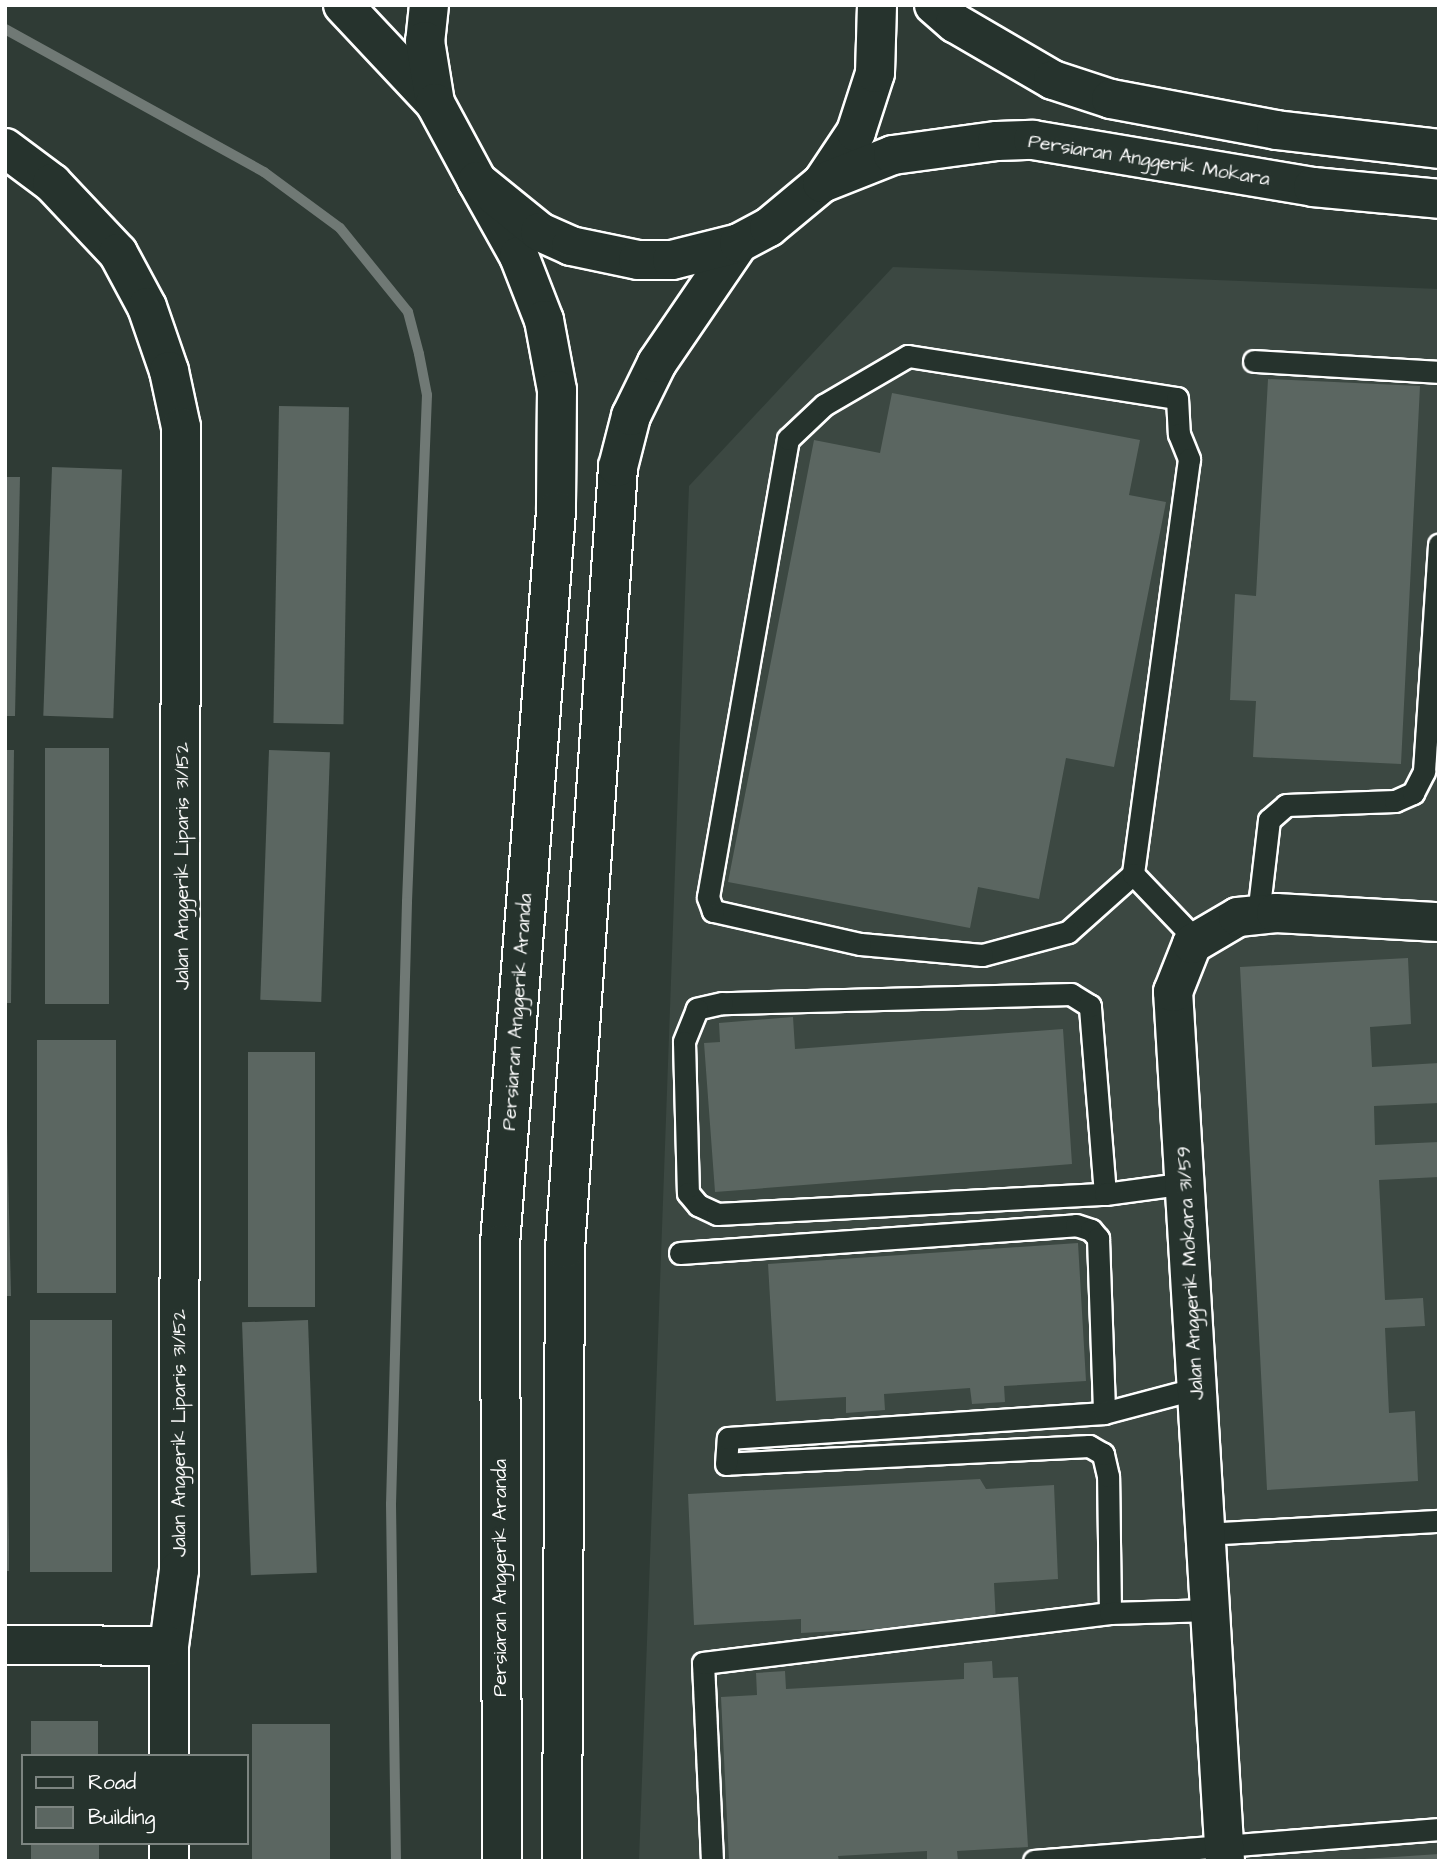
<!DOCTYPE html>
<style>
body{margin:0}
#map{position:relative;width:1444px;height:1866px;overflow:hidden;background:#2f3b35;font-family:"Architects Daughter",sans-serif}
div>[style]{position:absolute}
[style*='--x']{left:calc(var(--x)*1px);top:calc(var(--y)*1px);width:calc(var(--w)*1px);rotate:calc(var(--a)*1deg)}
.built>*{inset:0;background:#3c4842}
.stream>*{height:10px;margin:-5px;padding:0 5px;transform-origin:5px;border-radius:5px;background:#707975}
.building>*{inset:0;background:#5b6661;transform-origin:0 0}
.roads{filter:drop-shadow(2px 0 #fff) drop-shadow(-2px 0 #fff) drop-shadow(0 2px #fff) drop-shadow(0 -2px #fff)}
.lane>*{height:21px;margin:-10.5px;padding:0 10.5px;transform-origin:10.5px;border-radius:10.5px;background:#26332d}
.street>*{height:38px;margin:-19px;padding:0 19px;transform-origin:19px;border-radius:19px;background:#26332d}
.secondary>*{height:38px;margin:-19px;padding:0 19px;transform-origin:19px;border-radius:19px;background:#26332d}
.primary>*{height:38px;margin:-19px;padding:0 19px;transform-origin:19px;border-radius:19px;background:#26332d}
span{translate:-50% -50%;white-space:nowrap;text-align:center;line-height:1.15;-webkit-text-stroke:7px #26332d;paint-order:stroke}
.street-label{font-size:19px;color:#fff}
.frame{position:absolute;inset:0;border:7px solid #fff;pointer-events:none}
.legend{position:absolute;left:21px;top:1754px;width:228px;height:91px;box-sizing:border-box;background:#26332d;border:2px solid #7d8581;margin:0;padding:9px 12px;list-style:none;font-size:21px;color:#fff}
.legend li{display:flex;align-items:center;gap:14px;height:35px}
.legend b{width:35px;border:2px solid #7d8581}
</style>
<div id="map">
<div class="built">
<i style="clip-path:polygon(893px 267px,1439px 289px,1439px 1861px,639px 1861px,689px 486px)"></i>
</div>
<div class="stream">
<i style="--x:5;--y:29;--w:296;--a:28.9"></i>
<i style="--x:264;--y:172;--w:94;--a:36.4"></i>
<i style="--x:340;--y:228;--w:108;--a:51"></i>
<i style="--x:408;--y:312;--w:43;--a:75.3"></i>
<i style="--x:419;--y:354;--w:42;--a:79"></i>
<i style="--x:427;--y:395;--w:507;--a:92.26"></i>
<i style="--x:407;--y:902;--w:602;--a:91.52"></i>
<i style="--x:391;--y:1504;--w:357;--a:89.2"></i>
</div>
<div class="building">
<i style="clip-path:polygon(1268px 379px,1420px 386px,1401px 764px,1253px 757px,1256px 701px,1230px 700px,1235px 594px,1256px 596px)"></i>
<i style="clip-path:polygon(892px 393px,1140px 440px,1129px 495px,1166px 502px,1114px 767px,1066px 758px,1039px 899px,978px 887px,970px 928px,728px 882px,814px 440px,880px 453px)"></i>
<i style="left:279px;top:406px;width:70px;height:317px;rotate:1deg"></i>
<i style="left:52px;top:467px;width:70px;height:249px;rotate:2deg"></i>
<i style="clip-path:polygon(5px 477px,20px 477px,15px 716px,5px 716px)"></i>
<i style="left:45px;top:748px;width:64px;height:256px"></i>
<i style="clip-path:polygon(5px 750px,14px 750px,11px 1003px,5px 1003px)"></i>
<i style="left:269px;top:750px;width:61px;height:250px;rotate:2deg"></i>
<i style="clip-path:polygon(1408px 958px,1411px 1024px,1370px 1027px,1372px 1067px,1439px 1063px,1439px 1103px,1374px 1106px,1375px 1145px,1439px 1142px,1439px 1177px,1379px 1180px,1385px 1300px,1423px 1298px,1425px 1326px,1385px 1328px,1389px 1413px,1415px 1411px,1418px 1481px,1267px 1490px,1240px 967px)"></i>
<i style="clip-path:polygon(793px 1017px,795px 1049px,1063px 1029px,1072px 1164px,715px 1192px,704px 1043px,720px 1042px,719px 1023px)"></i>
<i style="left:37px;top:1040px;width:79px;height:253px"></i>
<i style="clip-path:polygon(5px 1043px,11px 1296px,5px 1296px)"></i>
<i style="left:248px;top:1052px;width:67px;height:255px"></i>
<i style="clip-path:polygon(1078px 1243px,1086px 1381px,1004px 1386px,1005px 1402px,972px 1404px,970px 1388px,884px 1394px,885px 1410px,846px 1413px,846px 1397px,776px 1401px,768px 1264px)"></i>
<i style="left:30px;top:1320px;width:82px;height:252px"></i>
<i style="left:308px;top:1320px;width:253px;height:66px;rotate:88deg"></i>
<i style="clip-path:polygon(5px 1335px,9px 1540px,9px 1571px,5px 1571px)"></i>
<i style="clip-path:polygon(980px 1479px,986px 1489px,1054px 1485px,1058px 1579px,994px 1583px,996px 1623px,801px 1633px,801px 1619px,694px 1625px,688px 1494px)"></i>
<i style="clip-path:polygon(992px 1661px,993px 1678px,1018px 1677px,1028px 1847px,957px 1851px,958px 1861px,927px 1861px,927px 1851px,838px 1856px,839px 1861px,729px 1861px,721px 1697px,757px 1695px,756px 1673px,785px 1671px,786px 1689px,964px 1679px,964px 1663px)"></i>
<i style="left:98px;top:1721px;width:35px;height:67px;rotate:90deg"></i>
<i style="left:252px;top:1724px;width:78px;height:137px"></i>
<i style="left:31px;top:1843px;width:68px;height:18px"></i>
<i style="clip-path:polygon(1439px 1854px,1439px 1861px,1364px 1861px,1364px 1859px)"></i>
</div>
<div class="roads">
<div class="lane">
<i style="--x:1254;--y:361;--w:185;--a:3.4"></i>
<i style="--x:1133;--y:874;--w:87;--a:138.3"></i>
<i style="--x:1068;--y:932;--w:89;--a:165"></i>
<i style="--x:982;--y:955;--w:122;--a:-174.8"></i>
<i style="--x:860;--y:944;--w:151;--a:-167.3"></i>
<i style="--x:713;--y:911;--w:15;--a:-110"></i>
<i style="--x:708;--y:897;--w:465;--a:-80.1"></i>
<i style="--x:788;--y:439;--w:50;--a:-43.4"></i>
<i style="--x:824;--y:405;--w:97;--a:-30.3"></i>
<i style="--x:908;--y:356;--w:272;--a:8.9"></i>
<i style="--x:1177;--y:398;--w:36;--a:87"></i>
<i style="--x:1179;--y:434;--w:27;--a:68"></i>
<i style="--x:1189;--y:459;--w:419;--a:97.7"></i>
<i style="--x:1133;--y:874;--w:95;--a:46.3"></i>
<i style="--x:1258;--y:915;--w:96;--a:-83.4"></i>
<i style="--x:1269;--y:820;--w:23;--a:-41"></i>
<i style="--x:1286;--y:805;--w:109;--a:-2.1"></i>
<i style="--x:1395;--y:801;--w:20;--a:-24"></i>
<i style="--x:1413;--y:793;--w:25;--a:-63"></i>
<i style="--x:1424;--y:771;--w:227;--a:-86.2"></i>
<i style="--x:1105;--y:1194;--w:189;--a:-94.6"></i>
<i style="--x:1090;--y:1006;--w:22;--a:-148"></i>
<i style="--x:1071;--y:994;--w:349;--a:178.5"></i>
<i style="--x:722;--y:1003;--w:26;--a:167"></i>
<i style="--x:697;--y:1009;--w:35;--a:112"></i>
<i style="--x:684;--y:1042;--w:151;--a:88.5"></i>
<i style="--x:688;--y:1193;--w:16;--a:50"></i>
<i style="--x:698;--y:1205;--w:21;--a:25"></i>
<i style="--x:717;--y:1214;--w:389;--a:-3"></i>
<i style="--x:1105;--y:1194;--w:83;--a:-7.6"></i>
<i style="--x:680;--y:1253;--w:397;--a:-4"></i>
<i style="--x:1076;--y:1225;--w:16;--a:18"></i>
<i style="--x:1091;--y:1230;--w:11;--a:49"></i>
<i style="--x:1098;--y:1238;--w:175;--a:88"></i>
<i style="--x:1205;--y:1534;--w:234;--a:-3.2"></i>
<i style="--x:1110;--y:1613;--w:137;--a:-90.8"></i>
<i style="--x:1108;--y:1476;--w:23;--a:-103"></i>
<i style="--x:1103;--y:1454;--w:16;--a:-150"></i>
<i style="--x:1089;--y:1446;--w:363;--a:177.2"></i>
<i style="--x:726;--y:1464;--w:26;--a:-86"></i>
<i style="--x:728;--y:1438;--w:377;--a:-3.8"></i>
<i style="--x:1104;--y:1413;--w:97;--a:-14.9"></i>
<i style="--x:712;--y:1861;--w:198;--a:-92.6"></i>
<i style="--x:703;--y:1663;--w:410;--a:-7"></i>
<i style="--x:1110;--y:1613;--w:101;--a:-1.7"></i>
<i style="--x:1034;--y:1861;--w:406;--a:-4.5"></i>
</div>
<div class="street">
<i style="--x:5;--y:148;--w:59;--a:36.7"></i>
<i style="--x:52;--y:183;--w:96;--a:46.7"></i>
<i style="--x:118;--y:253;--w:61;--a:61.8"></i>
<i style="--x:147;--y:307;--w:68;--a:71"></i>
<i style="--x:169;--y:371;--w:57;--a:77.9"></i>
<i style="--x:181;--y:427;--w:1143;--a:90.1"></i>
<i style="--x:179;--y:1570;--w:77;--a:97.5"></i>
<i style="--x:169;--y:1646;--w:110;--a:90"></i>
<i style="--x:5;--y:1645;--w:164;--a:0.3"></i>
<i style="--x:169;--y:1843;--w:18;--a:90"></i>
<i style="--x:1225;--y:1861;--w:871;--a:-93.42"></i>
<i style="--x:1173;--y:992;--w:52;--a:-68.4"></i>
<i style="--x:1192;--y:944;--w:53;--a:-30.4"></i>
<i style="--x:1238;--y:917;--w:38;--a:-6"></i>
<i style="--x:1276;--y:913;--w:163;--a:3.2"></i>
</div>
<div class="secondary">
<i style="--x:477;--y:181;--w:86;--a:60.8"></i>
<i style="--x:519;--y:256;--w:69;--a:68.7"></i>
<i style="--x:544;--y:320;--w:71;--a:79.5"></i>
<i style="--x:557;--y:390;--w:121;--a:90.5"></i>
<i style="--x:556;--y:511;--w:735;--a:94.37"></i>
<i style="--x:500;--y:1244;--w:617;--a:89.81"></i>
<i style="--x:562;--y:1861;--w:612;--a:-89.72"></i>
<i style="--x:565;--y:1249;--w:784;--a:-86.12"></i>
<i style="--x:618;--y:467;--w:53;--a:-75.7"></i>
<i style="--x:631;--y:416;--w:59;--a:-63.9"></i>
<i style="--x:657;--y:363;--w:145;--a:-55.7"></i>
</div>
<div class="primary">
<i style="--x:343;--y:5;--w:134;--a:46.8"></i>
<i style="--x:429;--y:5;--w:36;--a:96"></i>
<i style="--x:425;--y:41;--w:63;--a:80.8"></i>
<i style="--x:435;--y:103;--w:89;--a:61.7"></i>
<i style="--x:477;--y:181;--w:81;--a:39"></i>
<i style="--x:540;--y:232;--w:34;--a:24"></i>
<i style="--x:571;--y:246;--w:68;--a:11.8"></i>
<i style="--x:638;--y:260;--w:34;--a:0"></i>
<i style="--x:672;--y:260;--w:69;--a:-14.2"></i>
<i style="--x:739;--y:243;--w:34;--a:-28"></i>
<i style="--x:769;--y:227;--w:69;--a:-39.7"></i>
<i style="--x:822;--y:183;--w:61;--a:-56.3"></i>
<i style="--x:856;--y:132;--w:62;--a:-72.1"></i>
<i style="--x:875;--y:73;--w:68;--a:-88.3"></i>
<i style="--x:934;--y:5;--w:28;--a:41"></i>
<i style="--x:955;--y:23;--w:113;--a:30.2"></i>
<i style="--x:1053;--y:80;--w:61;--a:18.1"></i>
<i style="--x:1111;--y:99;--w:168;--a:10.6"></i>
<i style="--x:1276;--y:130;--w:164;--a:6.6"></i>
<i style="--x:822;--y:183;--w:76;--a:-21.5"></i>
<i style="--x:893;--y:155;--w:105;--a:-7.7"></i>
<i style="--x:997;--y:141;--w:36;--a:-2"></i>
<i style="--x:1033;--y:140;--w:284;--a:9.5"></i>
<i style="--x:1313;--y:187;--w:127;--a:5.4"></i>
</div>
</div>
<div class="street-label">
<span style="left:1149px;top:161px;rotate:9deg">Persiaran Anggerik Mokara</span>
<span style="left:183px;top:866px;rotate:-90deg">Jalan Anggerik Liparis 31/152</span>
<span style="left:518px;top:1012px;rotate:-86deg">Persiaran Anggerik Aranda</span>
<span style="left:1191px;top:1273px;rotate:-93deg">Jalan Anggerik Mokara 31/59</span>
<span style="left:180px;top:1433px;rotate:-90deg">Jalan Anggerik Liparis 31/152</span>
<span style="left:501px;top:1578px;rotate:-90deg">Persiaran Anggerik Aranda</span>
</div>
<div class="frame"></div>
<ul class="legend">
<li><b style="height:9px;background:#26332d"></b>Road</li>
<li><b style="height:19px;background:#5b6661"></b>Building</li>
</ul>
</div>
